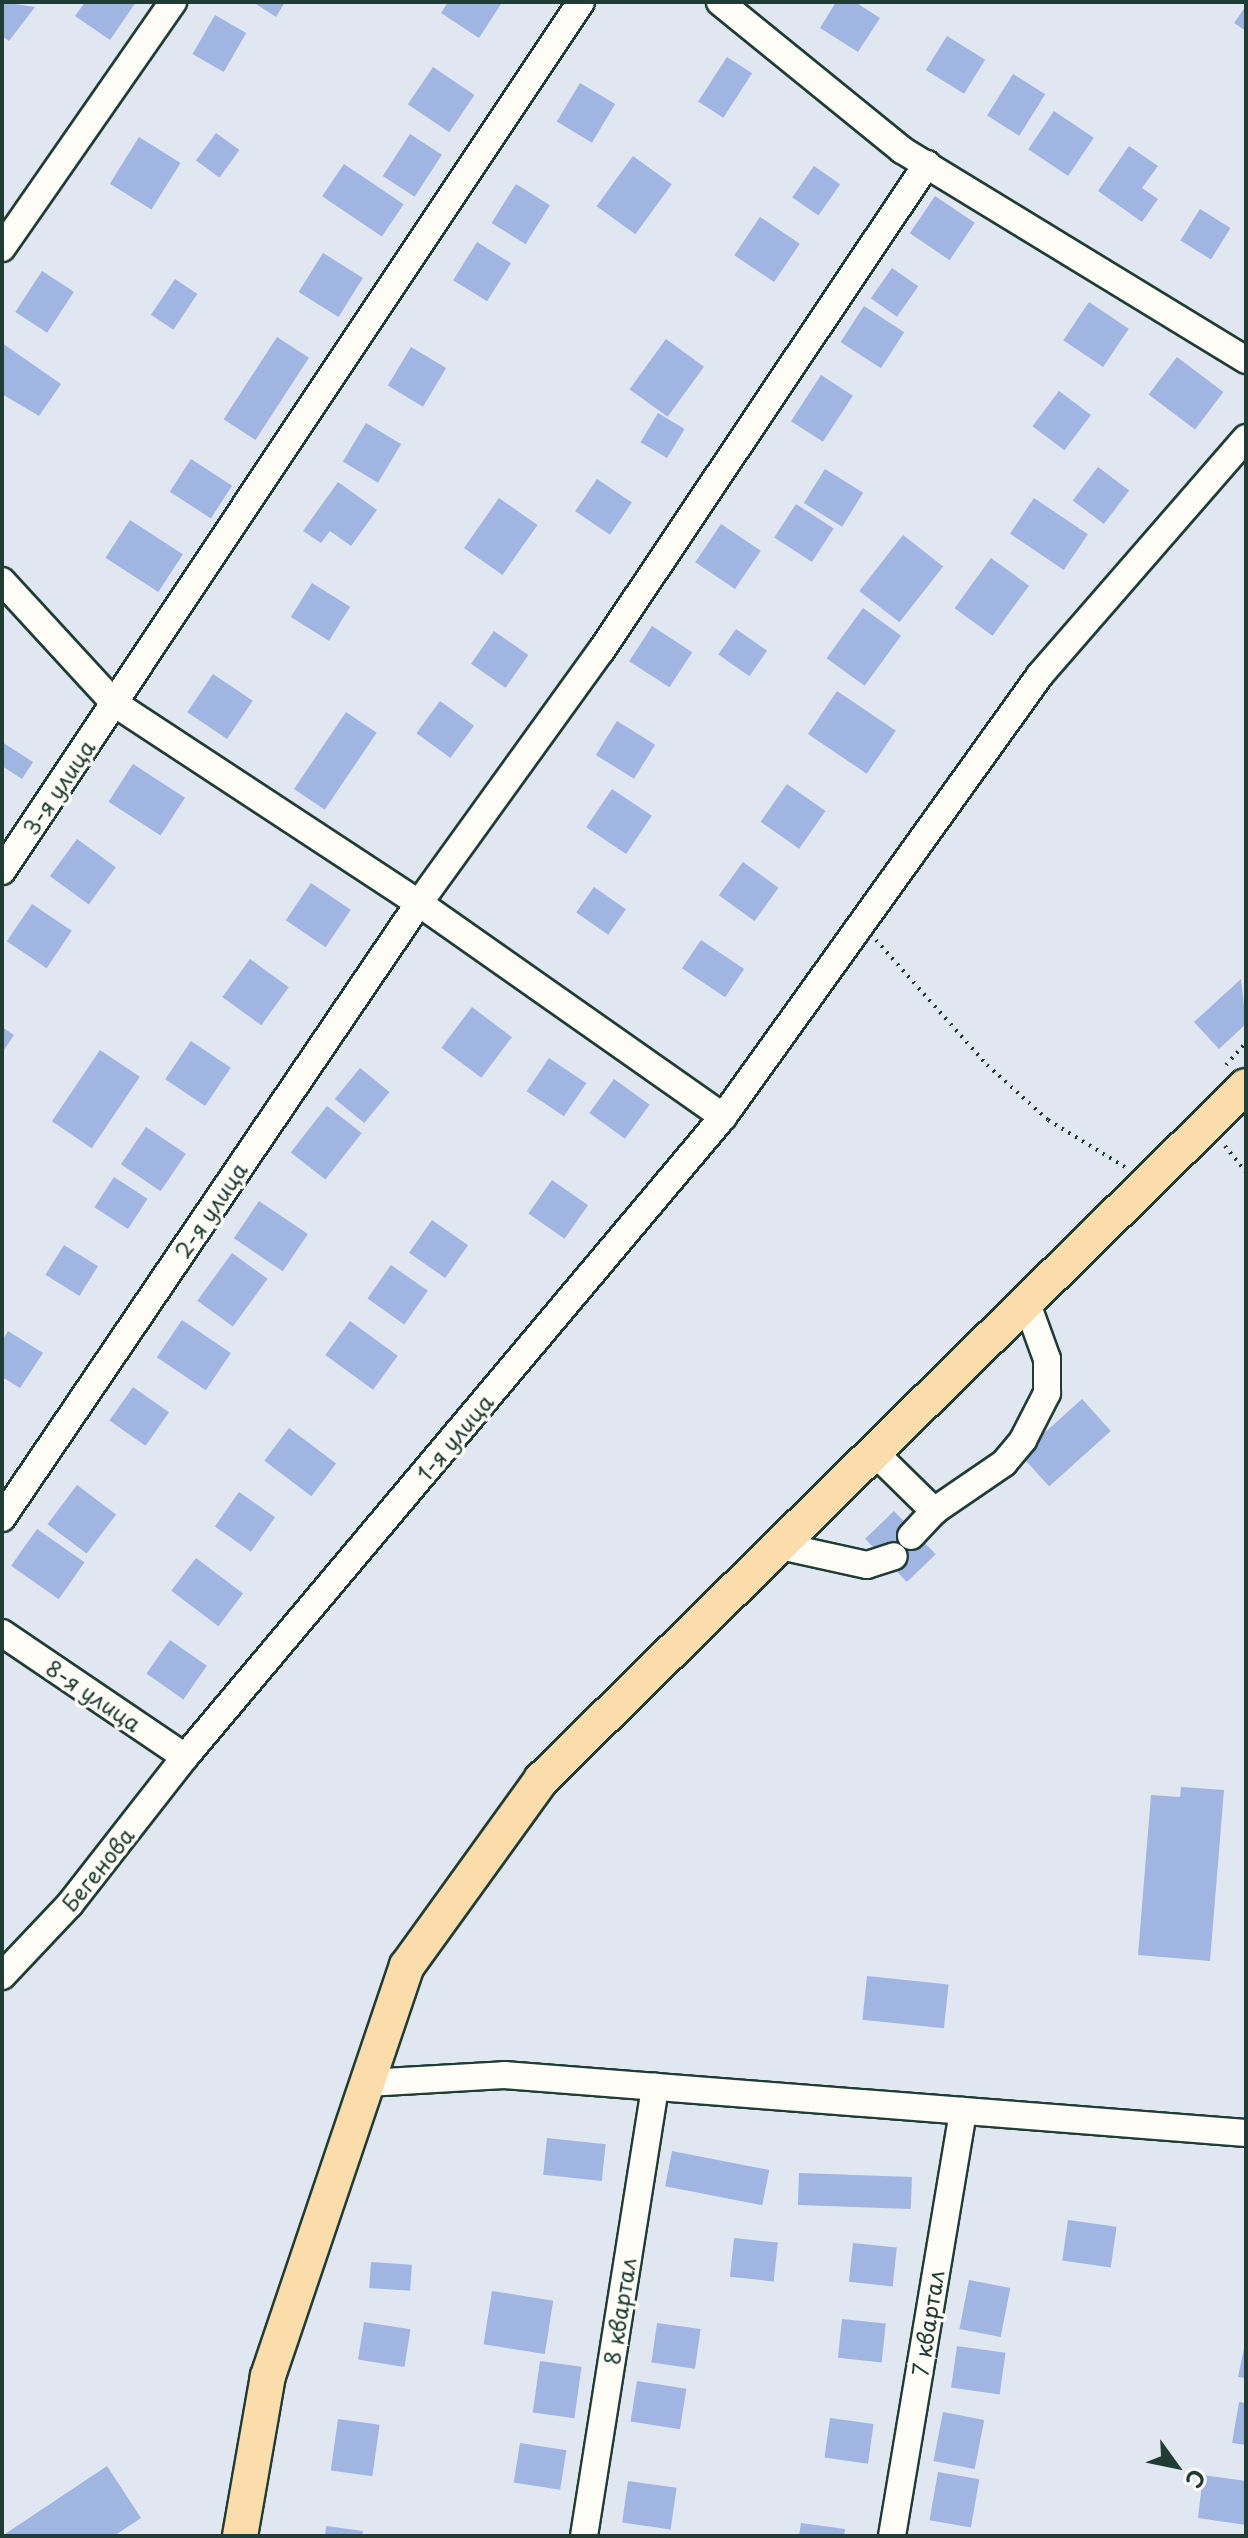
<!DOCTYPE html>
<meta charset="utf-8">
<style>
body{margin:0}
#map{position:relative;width:1248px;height:2538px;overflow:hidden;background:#e1e7f1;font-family:"Playpen Sans",sans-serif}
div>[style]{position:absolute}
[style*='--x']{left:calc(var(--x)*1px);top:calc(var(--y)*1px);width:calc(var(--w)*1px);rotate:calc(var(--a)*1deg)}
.building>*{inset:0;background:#a0b5e2;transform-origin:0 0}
.path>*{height:4px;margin-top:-2px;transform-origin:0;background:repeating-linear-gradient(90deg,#1f3d34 0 2px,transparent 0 8px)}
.roads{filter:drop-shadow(2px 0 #1f3d34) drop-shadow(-2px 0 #1f3d34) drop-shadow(0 2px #1f3d34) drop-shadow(0 -2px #1f3d34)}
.minor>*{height:26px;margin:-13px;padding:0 13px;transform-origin:13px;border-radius:13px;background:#fdfcf7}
.major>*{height:34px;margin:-17px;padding:0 17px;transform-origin:17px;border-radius:17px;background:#faddab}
span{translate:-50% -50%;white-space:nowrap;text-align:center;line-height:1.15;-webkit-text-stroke:7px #fdfcf7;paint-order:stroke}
.street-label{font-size:22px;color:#1f3d34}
.frame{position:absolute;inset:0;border:4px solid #1f3d34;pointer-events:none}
.north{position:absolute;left:1136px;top:2426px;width:80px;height:80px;-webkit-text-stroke:6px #fdfcf7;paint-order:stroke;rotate:123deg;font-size:22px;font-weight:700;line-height:32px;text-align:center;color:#1f3d34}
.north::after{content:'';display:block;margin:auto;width:28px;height:36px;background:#1f3d34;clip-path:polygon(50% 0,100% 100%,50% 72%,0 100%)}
</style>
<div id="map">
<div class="building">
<i style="clip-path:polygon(2px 2px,35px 7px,9px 41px,2px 36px)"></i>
<i style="clip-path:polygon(85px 2px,136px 2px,110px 40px,75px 16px)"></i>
<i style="clip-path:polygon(253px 2px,285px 2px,276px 17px)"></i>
<i style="clip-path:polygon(448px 2px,498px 2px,501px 4px,479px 38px,441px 13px)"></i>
<i style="clip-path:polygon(836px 2px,855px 2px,880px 18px,858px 52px,820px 28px)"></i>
<i style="clip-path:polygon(1246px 6px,1246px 31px,1234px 23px)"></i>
<i style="left:215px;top:15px;width:36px;height:45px;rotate:30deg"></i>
<i style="left:947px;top:36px;width:45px;height:40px;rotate:32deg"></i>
<i style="left:727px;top:57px;width:30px;height:53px;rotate:33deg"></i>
<i style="left:433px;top:67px;width:50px;height:45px;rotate:34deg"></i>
<i style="left:1013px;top:74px;width:38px;height:49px;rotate:32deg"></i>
<i style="left:580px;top:83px;width:41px;height:45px;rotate:31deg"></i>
<i style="left:1054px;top:111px;width:48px;height:46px;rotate:34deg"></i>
<i style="left:216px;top:133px;width:29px;height:34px;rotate:36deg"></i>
<i style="left:410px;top:134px;width:38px;height:50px;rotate:33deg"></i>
<i style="left:139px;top:137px;width:49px;height:55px;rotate:32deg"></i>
<i style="clip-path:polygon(1129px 146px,1158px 166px,1142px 188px,1158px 199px,1142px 222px,1098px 191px)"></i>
<i style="left:633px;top:156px;width:48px;height:62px;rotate:36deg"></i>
<i style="left:344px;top:164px;width:72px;height:39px;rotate:34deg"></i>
<i style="left:814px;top:166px;width:32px;height:38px;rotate:35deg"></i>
<i style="left:516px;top:184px;width:40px;height:46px;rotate:32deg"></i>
<i style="left:935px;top:196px;width:48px;height:45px;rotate:34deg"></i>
<i style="left:1200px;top:209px;width:36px;height:37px;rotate:32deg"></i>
<i style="left:760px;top:217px;width:48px;height:46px;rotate:34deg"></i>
<i style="left:477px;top:242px;width:40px;height:45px;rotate:32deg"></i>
<i style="left:323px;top:253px;width:47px;height:46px;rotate:32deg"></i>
<i style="left:892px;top:268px;width:32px;height:37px;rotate:35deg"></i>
<i style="left:42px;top:271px;width:38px;height:49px;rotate:33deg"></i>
<i style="left:175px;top:279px;width:27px;height:43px;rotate:34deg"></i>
<i style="left:1089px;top:302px;width:48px;height:46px;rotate:34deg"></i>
<i style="left:864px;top:306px;width:48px;height:43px;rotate:33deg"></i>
<i style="left:277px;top:337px;width:38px;height:98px;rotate:33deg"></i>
<i style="left:666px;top:339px;width:47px;height:62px;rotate:36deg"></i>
<i style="clip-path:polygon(2px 343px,61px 384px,39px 416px,2px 394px)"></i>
<i style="left:411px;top:347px;width:41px;height:45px;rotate:31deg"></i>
<i style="left:1177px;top:357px;width:58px;height:47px;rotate:37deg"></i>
<i style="left:821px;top:375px;width:38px;height:55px;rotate:33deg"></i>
<i style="left:1059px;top:391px;width:40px;height:44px;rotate:37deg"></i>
<i style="left:658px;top:413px;width:31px;height:34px;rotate:31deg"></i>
<i style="left:366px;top:423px;width:41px;height:45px;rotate:31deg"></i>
<i style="left:191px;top:459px;width:49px;height:39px;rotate:33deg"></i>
<i style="left:1098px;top:467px;width:39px;height:42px;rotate:37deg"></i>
<i style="left:825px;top:469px;width:45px;height:40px;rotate:32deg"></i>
<i style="left:597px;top:479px;width:42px;height:39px;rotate:34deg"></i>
<i style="clip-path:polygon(338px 482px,377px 510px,351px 546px,330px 531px,321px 543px,303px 531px)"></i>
<i style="left:499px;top:498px;width:47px;height:61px;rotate:35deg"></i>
<i style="left:1034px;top:498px;width:65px;height:43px;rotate:34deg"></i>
<i style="left:796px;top:504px;width:45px;height:40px;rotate:33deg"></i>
<i style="left:130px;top:520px;width:63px;height:45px;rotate:33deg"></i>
<i style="left:721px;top:524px;width:48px;height:46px;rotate:34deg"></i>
<i style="left:903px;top:535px;width:51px;height:71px;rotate:38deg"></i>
<i style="left:991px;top:558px;width:47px;height:62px;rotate:36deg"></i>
<i style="left:312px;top:583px;width:45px;height:40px;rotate:32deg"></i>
<i style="left:863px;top:608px;width:47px;height:62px;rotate:36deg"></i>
<i style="left:652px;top:626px;width:48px;height:42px;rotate:33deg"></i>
<i style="left:736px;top:629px;width:38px;height:31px;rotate:35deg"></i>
<i style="left:494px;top:631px;width:42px;height:40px;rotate:35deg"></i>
<i style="left:213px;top:674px;width:48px;height:46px;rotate:34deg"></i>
<i style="left:837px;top:691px;width:71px;height:52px;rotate:34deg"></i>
<i style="left:440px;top:701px;width:42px;height:40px;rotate:36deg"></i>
<i style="left:346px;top:712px;width:37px;height:93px;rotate:34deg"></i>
<i style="left:617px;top:721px;width:45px;height:40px;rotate:32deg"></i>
<i style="clip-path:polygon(2px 742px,33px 762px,22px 779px,2px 766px)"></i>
<i style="left:133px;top:764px;width:62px;height:45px;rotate:33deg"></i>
<i style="left:787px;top:784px;width:47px;height:46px;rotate:35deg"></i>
<i style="left:612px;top:789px;width:48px;height:46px;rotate:34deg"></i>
<i style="left:77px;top:839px;width:48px;height:46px;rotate:36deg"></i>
<i style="left:743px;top:862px;width:44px;height:41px;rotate:36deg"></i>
<i style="left:311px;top:883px;width:48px;height:45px;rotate:34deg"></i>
<i style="left:594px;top:887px;width:39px;height:31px;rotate:35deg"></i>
<i style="left:32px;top:904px;width:48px;height:45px;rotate:34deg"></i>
<i style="left:701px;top:940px;width:52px;height:34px;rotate:34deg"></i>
<i style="left:250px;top:959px;width:48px;height:47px;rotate:36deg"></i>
<i style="clip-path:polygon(1241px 979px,1246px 1024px,1219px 1049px,1194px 1022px)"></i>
<i style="left:472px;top:1007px;width:50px;height:51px;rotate:37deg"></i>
<i style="clip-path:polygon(2px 1027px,14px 1035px,2px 1053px)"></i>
<i style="left:191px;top:1041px;width:48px;height:46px;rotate:34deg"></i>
<i style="left:100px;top:1050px;width:48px;height:86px;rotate:34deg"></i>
<i style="left:549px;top:1058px;width:45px;height:40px;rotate:34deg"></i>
<i style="left:360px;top:1068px;width:38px;height:40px;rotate:39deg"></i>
<i style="left:614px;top:1079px;width:44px;height:42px;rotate:36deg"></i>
<i style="left:327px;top:1106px;width:44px;height:59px;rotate:38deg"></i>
<i style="left:146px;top:1127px;width:48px;height:45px;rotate:34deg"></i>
<i style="left:114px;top:1177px;width:40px;height:36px;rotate:33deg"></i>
<i style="left:552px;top:1180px;width:44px;height:41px;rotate:35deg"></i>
<i style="left:259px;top:1201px;width:59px;height:45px;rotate:34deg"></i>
<i style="left:432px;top:1220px;width:44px;height:40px;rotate:35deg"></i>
<i style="left:64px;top:1245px;width:40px;height:35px;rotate:32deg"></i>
<i style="left:232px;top:1253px;width:44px;height:59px;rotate:36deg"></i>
<i style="left:391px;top:1265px;width:45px;height:41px;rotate:35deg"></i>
<i style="left:182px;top:1320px;width:59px;height:45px;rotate:34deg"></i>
<i style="left:350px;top:1321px;width:59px;height:42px;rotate:36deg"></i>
<i style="clip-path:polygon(8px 1331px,43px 1353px,20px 1388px,2px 1377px,2px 1341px)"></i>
<i style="left:133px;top:1387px;width:44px;height:41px;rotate:35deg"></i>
<i style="left:1082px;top:1399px;width:43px;height:83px;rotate:48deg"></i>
<i style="left:289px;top:1428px;width:59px;height:41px;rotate:37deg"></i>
<i style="left:77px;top:1485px;width:49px;height:49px;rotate:37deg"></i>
<i style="left:239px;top:1492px;width:44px;height:42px;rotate:35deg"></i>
<i style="left:894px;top:1511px;width:60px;height:40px;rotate:46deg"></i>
<i style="left:37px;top:1529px;width:58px;height:45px;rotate:35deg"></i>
<i style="left:196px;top:1558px;width:59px;height:41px;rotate:37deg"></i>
<i style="left:170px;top:1640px;width:45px;height:41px;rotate:35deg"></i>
<i style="clip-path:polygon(1181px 1787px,1224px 1790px,1210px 1961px,1138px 1955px,1151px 1795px,1180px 1797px)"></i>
<i style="left:867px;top:1976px;width:82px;height:44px;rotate:6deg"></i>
<i style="left:547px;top:2138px;width:59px;height:37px;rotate:6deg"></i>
<i style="left:672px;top:2151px;width:99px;height:36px;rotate:11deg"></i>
<i style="left:799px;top:2173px;width:113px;height:32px;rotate:2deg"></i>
<i style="left:1068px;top:2220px;width:49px;height:41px;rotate:8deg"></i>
<i style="left:734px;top:2238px;width:44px;height:39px;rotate:6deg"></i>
<i style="left:853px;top:2243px;width:44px;height:39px;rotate:6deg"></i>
<i style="left:371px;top:2262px;width:41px;height:26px;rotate:4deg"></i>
<i style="left:969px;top:2280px;width:42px;height:50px;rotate:11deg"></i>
<i style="left:492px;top:2291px;width:62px;height:54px;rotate:9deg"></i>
<i style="left:842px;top:2319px;width:44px;height:39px;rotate:6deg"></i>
<i style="left:364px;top:2322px;width:47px;height:38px;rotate:9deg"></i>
<i style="left:657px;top:2323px;width:44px;height:40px;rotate:8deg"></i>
<i style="clip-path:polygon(1246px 2339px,1246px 2378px,1238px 2377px)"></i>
<i style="left:957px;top:2346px;width:49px;height:42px;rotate:8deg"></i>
<i style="left:540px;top:2361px;width:42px;height:52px;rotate:8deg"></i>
<i style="left:637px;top:2381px;width:50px;height:41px;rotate:9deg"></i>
<i style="clip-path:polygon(1239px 2402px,1246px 2403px,1246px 2445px,1232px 2443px)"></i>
<i style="left:943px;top:2412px;width:42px;height:50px;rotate:11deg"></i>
<i style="left:830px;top:2418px;width:44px;height:40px;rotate:8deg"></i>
<i style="left:338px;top:2419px;width:42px;height:52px;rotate:8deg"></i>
<i style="left:520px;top:2443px;width:47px;height:40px;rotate:9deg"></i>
<i style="clip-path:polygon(107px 2466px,141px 2518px,114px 2536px,2px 2536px)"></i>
<i style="left:938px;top:2472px;width:42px;height:49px;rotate:10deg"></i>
<i style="clip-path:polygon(1203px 2475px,1246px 2481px,1246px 2525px,1198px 2518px)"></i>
<i style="left:628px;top:2481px;width:49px;height:42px;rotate:8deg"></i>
<i style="clip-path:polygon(801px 2523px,845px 2529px,844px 2536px,799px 2536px)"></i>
<i style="clip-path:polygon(326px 2526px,363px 2531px,362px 2536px,325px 2536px)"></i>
</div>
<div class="path">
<i style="--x:876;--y:940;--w:167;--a:48.4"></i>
<i style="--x:987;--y:1065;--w:82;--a:42"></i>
<i style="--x:1048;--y:1120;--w:90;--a:31.4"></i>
<i style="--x:1226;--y:1065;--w:30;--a:-48"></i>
<i style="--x:1225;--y:1146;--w:33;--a:51"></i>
</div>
<div class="roads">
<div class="minor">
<i style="--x:720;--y:2;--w:235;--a:39.1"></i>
<i style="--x:902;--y:150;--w:403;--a:31.4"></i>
<i style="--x:2;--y:248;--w:300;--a:-55.2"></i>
<i style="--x:2;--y:581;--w:166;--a:47.4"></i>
<i style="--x:114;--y:703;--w:365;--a:33.3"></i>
<i style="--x:419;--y:903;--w:372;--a:35.1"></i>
<i style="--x:2;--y:871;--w:1044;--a:-56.33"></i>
<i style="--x:873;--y:1451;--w:86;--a:44.5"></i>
<i style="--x:2;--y:1518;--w:743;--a:-55.86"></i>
<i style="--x:419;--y:903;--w:311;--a:-54.2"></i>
<i style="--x:601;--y:651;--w:586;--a:-56.2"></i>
<i style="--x:911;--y:1536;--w:34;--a:-47"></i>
<i style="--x:934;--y:1511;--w:85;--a:-34.4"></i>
<i style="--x:1004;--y:1463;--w:30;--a:-50"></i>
<i style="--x:1023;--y:1440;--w:53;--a:-62.9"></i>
<i style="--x:1047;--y:1393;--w:34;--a:-90"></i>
<i style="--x:1047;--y:1359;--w:62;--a:-109.9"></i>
<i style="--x:776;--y:1545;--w:93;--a:12.4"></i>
<i style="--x:867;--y:1565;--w:28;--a:-18"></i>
<i style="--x:2;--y:1633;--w:221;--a:34.1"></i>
<i style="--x:2;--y:1976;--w:99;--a:-46.6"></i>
<i style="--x:70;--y:1904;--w:187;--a:-52"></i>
<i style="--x:185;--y:1757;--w:836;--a:-49.95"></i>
<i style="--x:723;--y:1117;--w:544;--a:-54.35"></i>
<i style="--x:1040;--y:675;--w:314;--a:-49"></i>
<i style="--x:367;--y:2083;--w:137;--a:-3.3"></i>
<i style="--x:504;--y:2075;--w:744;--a:4.47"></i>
<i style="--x:584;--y:2536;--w:455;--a:-81"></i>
<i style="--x:892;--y:2536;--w:431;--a:-80.5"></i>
</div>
<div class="major">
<i style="--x:240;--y:2536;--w:162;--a:-80.1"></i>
<i style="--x:268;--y:2376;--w:433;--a:-71.3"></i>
<i style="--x:407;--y:1966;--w:229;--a:-54.2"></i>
<i style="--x:541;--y:1780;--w:989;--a:-44.55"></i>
</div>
</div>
<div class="street-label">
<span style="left:58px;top:787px;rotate:-56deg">3-я улица</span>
<span style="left:210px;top:1210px;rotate:-56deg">2-я улица</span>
<span style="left:454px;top:1437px;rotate:-50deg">1-я улица</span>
<span style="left:94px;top:1695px;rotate:34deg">8-я улица</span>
<span style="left:97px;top:1869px;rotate:-51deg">Бегенова</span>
<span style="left:619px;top:2311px;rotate:-81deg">8 квартал</span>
<span style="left:927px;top:2323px;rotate:-81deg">7 квартал</span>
</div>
<div class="frame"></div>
<div class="north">С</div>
</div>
